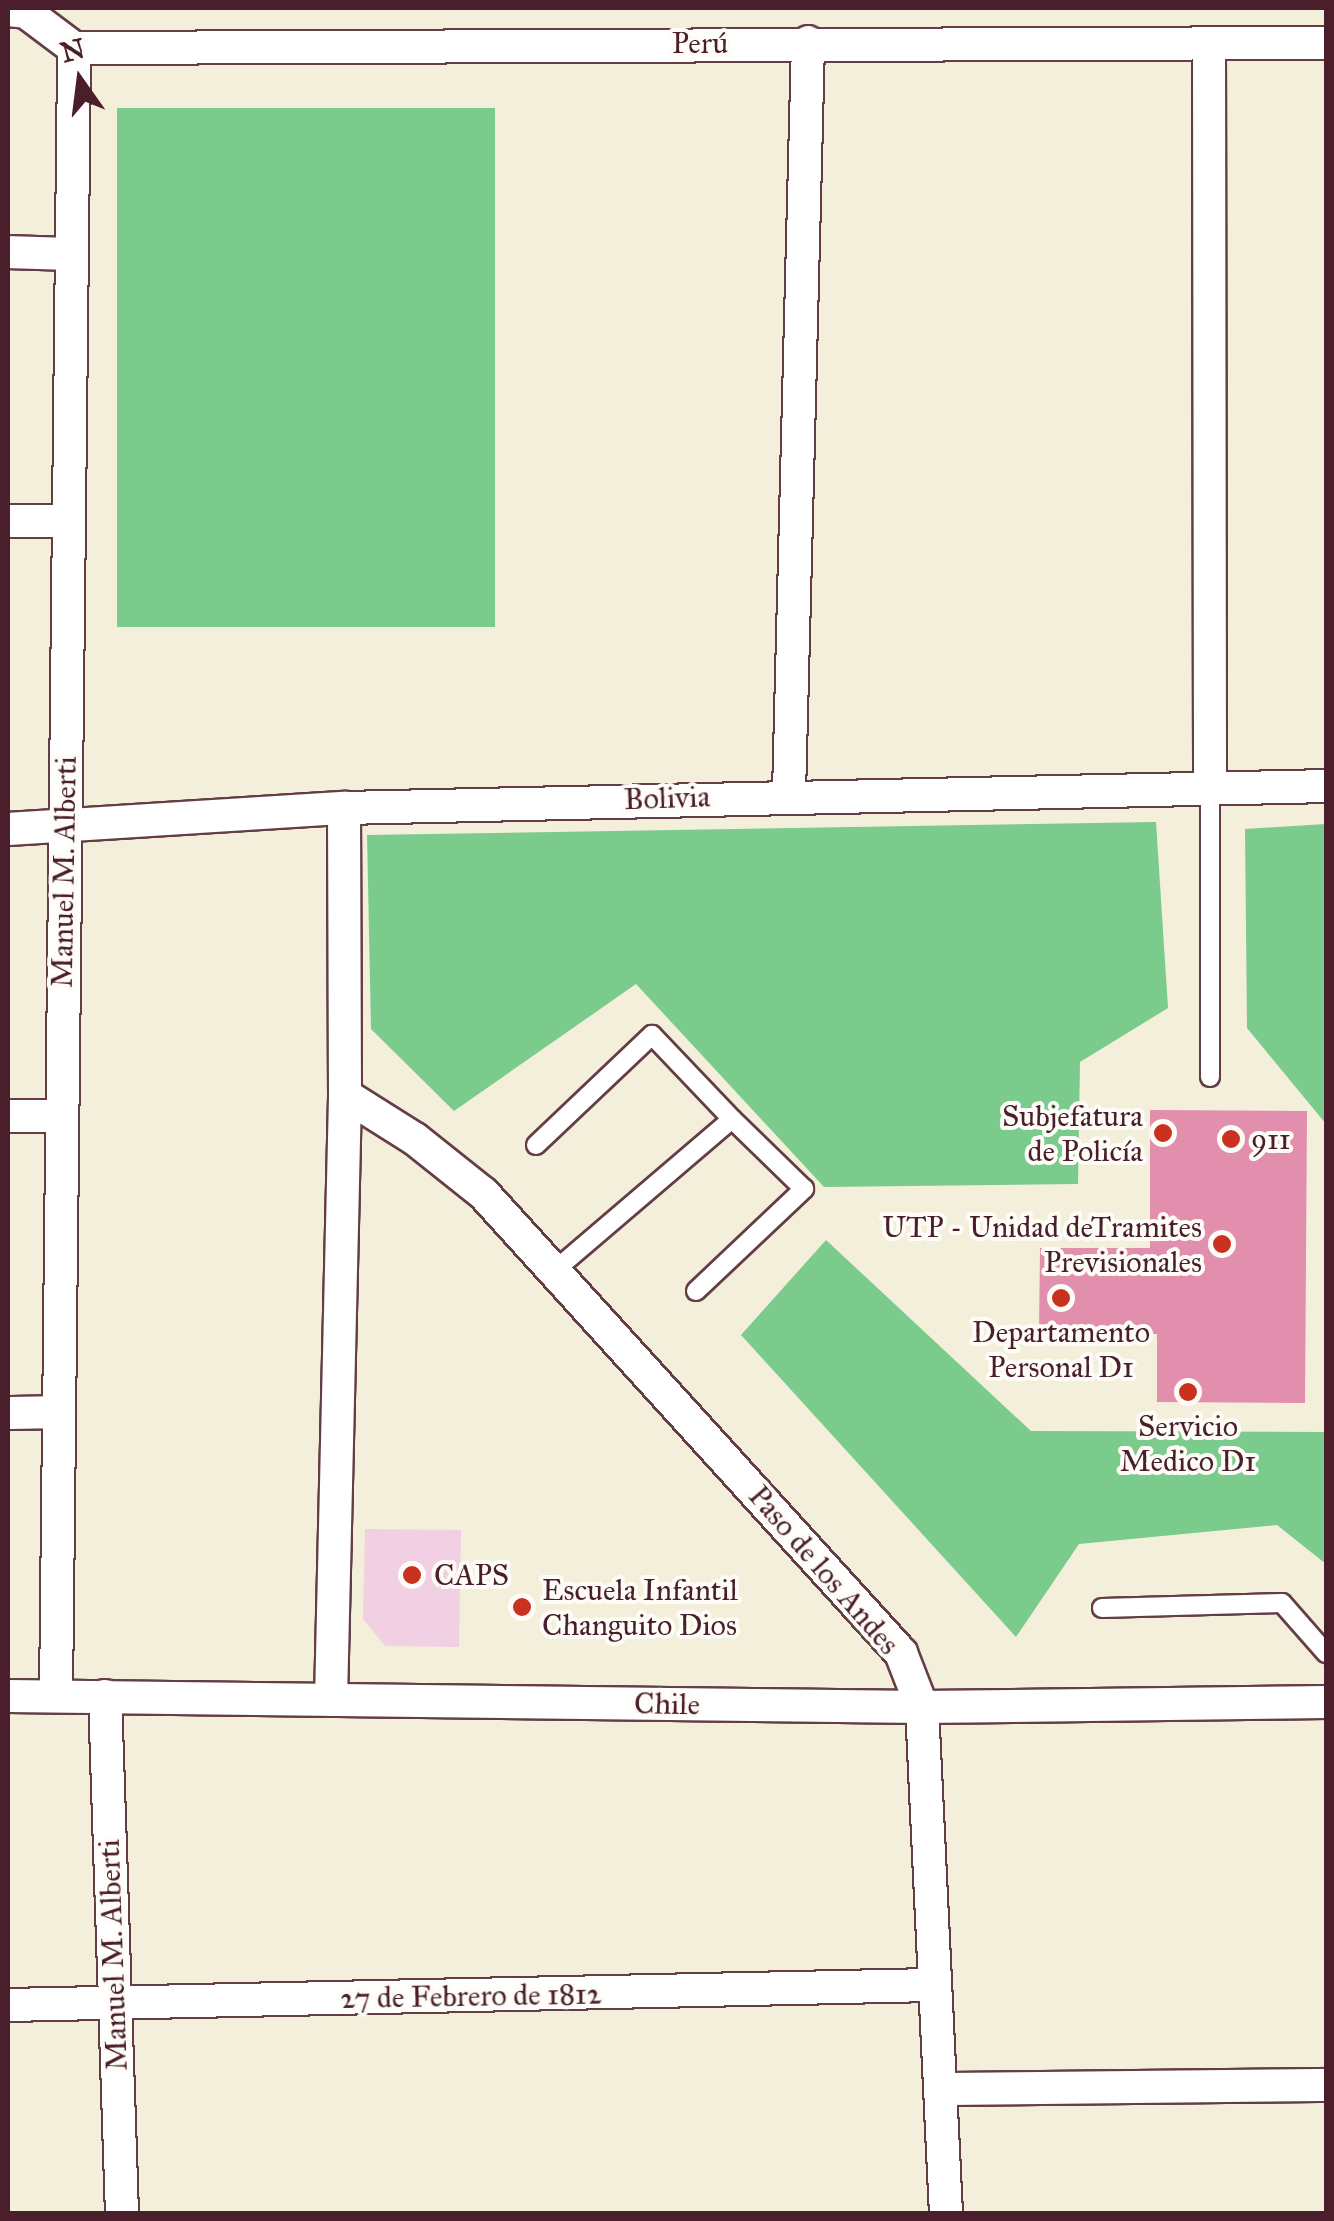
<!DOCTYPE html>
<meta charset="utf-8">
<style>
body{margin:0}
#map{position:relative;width:1334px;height:2221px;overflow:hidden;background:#f4efdb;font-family:"IM FELL Great Primer",serif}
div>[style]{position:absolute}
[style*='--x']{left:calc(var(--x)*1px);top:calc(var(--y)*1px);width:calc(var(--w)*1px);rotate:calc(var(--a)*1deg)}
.built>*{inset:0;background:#f1d0e3}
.green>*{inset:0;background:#7bcb8c;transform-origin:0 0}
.building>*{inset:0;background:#e28ead}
.roads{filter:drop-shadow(2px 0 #643e45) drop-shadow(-2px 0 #643e45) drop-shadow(0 2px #643e45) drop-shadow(0 -2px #643e45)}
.lane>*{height:18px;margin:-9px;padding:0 9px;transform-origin:9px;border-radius:9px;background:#fff}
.street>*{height:32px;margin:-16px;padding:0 16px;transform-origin:16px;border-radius:16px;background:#fff}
.dots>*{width:28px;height:28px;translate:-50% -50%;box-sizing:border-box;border:5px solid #fdfcf7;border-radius:50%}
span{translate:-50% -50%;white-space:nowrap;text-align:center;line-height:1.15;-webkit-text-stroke:8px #fdfcf7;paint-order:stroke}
.street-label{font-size:30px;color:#4a1f2b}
.poi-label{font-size:30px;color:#4a1f2b}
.right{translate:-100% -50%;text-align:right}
.left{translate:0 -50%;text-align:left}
.frame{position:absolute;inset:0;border:10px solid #4a1f2b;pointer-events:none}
.north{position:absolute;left:30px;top:30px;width:100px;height:100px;-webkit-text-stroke:8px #fdfcf7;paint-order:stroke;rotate:346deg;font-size:28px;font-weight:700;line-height:40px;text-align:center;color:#4a1f2b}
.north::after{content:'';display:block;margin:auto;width:35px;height:45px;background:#4a1f2b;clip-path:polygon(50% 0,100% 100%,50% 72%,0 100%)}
</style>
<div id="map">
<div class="built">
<i style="clip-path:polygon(365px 1529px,461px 1530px,459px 1647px,385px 1646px,363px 1619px)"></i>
</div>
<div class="green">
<i style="left:495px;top:108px;width:519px;height:378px;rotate:90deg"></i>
<i style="clip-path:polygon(1156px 822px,1168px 1008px,1080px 1062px,1078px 1184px,824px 1187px,636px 984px,454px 1111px,371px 1029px,367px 835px)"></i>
<i style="clip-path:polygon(1326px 824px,1326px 1124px,1247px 1028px,1245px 829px)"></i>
<i style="clip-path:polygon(826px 1240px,1031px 1431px,1326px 1432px,1326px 1564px,1277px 1525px,1079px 1544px,1016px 1637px,741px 1335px)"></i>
</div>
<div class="building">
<i style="clip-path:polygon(1150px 1110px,1307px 1111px,1305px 1403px,1157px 1402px,1157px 1334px,1039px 1333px,1040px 1248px,1150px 1248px)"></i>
</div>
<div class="roads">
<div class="lane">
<i style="--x:1210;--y:788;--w:289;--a:90"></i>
<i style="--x:536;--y:1145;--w:160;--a:-43.5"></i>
<i style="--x:652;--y:1035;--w:116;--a:46.4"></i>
<i style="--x:732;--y:1119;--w:234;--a:139.5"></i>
<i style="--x:696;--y:1291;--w:149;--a:-43.4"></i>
<i style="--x:804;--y:1189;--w:100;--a:-135.8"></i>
<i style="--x:1102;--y:1608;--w:180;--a:-1.6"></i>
<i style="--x:1282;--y:1603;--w:67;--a:48.7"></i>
</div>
<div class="street">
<i style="--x:8;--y:10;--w:18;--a:6"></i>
<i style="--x:26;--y:12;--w:60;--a:36.9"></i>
<i style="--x:1209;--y:45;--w:743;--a:89.92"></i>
<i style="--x:74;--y:48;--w:1252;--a:-0.23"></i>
<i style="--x:8;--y:252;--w:63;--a:1.8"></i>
<i style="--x:8;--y:521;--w:60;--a:0"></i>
<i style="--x:789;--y:794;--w:752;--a:-88.55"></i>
<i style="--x:8;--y:829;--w:337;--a:-3.6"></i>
<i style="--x:344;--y:808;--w:982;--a:-1.28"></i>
<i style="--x:345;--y:1095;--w:83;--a:32.2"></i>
<i style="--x:415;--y:1139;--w:87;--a:38.5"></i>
<i style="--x:483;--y:1193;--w:622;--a:47.74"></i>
<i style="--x:901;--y:1653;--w:58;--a:68.7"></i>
<i style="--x:922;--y:1707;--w:508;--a:87.29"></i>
<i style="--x:8;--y:1116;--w:54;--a:0"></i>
<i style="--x:8;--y:1413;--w:51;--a:-1.1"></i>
<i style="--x:8;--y:1696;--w:914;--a:0.69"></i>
<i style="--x:922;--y:1707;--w:404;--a:-0.7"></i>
<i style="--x:56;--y:1696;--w:1648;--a:-89.37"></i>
<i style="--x:105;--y:1696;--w:518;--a:88.12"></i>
<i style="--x:331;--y:1700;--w:605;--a:-88.67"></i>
<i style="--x:345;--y:1095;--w:287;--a:-90.2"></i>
<i style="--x:8;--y:2005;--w:926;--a:-1.24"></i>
<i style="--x:942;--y:2089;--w:384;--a:-0.6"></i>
</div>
</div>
<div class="dots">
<i style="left:1163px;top:1133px;background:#c8321e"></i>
<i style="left:1231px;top:1139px;background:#c8321e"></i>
<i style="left:1222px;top:1244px;background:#c8321e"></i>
<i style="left:1061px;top:1298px;background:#c8321e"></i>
<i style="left:1188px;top:1392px;background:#c8321e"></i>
<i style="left:412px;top:1575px;background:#c8321e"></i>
<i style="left:522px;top:1607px;background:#c8321e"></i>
</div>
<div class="street-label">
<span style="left:700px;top:43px">Perú</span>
<span style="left:667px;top:798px;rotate:-2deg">Bolivia</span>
<span style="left:64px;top:872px;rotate:-89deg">Manuel M. Alberti</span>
<span style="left:824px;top:1570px;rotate:49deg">Paso de los Andes</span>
<span style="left:667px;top:1704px;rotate:1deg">Chile</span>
<span style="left:113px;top:1955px;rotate:-92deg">Manuel M. Alberti</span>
<span style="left:471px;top:1996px;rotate:-1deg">27 de Febrero de 1812</span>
</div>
<div class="poi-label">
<span class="right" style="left:1143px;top:1133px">Subjefatura<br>de Policía</span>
<span class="left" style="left:1251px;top:1139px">911</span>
<span class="right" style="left:1202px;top:1244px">UTP - Unidad deTramites<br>Previsionales</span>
<span style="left:1061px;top:1349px">Departamento<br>Personal D1</span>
<span style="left:1188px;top:1443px">Servicio<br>Medico D1</span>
<span class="left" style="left:434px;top:1575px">CAPS</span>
<span class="left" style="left:542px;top:1607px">Escuela Infantil<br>Changuito Dios</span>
</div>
<div class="frame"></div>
<div class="north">N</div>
</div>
